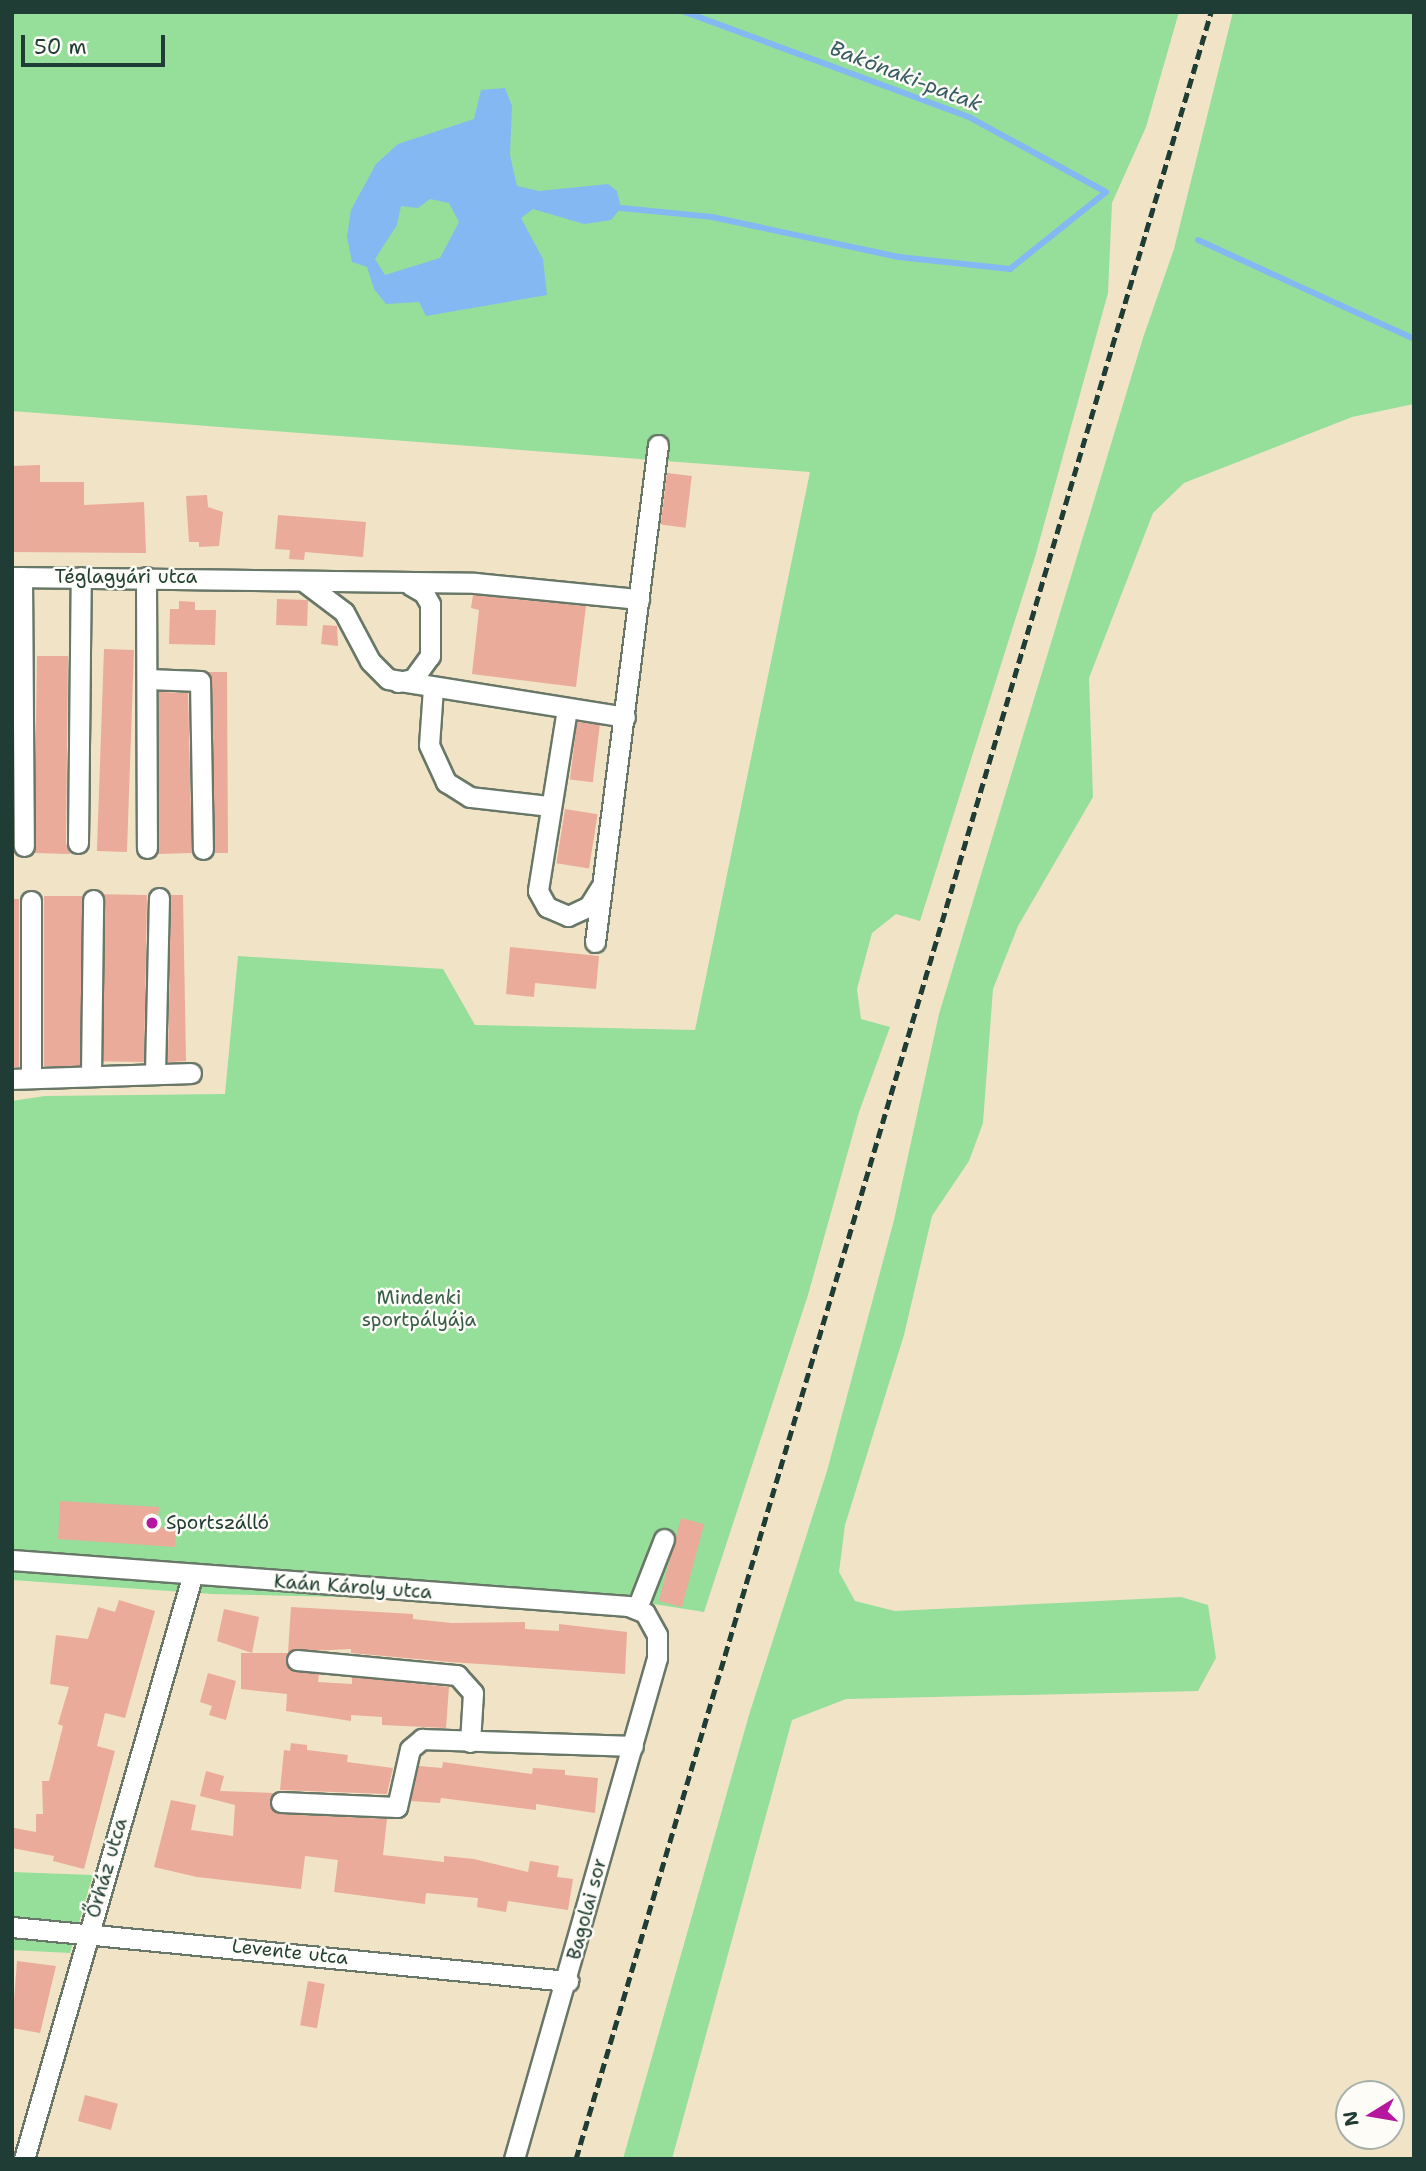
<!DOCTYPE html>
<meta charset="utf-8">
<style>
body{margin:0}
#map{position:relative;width:1426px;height:2171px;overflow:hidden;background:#f1e3c6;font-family:"Shantell Sans",sans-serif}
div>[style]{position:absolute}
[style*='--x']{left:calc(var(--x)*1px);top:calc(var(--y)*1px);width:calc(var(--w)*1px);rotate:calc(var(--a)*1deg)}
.green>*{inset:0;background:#95df9b}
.water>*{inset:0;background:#84b8f2}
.stream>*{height:6px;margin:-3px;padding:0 3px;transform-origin:3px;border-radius:3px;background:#84b8f2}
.building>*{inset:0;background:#eaab9a;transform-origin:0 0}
.roads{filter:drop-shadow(2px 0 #687767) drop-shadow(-2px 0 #687767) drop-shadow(0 2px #687767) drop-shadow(0 -2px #687767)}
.minor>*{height:19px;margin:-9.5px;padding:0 9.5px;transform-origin:9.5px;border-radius:9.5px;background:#fff}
.rail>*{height:5px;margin-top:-2.5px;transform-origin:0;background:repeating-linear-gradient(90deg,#1f3d34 0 10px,transparent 0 15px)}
.dots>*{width:19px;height:19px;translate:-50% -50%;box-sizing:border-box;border:4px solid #fdfcf7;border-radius:50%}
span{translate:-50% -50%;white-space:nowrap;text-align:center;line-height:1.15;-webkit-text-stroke:5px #fdfcf7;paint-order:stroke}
.street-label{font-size:19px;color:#1f3d34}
.park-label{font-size:19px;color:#375d49}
.poi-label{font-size:19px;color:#1f3d34}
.left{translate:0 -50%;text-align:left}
.water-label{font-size:21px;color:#385c64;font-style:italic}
.frame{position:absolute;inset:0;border:14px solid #1f3d34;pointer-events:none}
.north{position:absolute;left:1335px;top:2080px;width:70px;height:70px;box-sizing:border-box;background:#fdfcf7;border:2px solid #a4b0a9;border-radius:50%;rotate:259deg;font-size:19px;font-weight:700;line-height:28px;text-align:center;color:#1f3d34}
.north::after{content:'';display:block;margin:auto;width:24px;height:32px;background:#b5179e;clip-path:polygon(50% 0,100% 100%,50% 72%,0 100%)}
.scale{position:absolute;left:21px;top:35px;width:144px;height:32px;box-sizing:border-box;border:4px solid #1f3d34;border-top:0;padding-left:9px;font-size:21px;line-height:24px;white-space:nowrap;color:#1f3d34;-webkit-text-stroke:5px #fdfcf7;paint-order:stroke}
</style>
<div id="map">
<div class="green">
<i style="clip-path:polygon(12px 12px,1179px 12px,1146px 127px,1112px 203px,1108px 293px,1035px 557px,920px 921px,896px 914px,872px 933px,857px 989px,861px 1019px,890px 1027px,859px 1112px,808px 1295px,704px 1612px,654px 1604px,212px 1594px,12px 1580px,12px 1101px,45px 1096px,225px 1094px,238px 956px,443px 969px,475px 1025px,695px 1030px,810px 472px,12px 411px)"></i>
<i style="clip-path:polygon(1233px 12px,1414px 12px,1414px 404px,1352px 417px,1184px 483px,1153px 513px,1089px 678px,1093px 797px,1018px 926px,993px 989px,983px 1123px,969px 1161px,932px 1216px,904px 1335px,845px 1525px,839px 1572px,855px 1601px,895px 1611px,1181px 1597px,1208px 1605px,1216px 1658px,1198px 1691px,846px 1699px,792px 1720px,672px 2159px,623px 2159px,749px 1715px,827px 1471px,894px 1220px,939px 1014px,1143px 338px,1174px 249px)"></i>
<i style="clip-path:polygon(12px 1872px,93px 1875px,70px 1953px,12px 1950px)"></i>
</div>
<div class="water">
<i style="clip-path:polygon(evenodd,505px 88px,512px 106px,510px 155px,517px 186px,539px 191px,608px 184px,617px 191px,621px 208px,611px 220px,584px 224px,533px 209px,521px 218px,543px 259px,547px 295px,426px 316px,419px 302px,386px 304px,374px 289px,367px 267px,352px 262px,347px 237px,351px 210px,376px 164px,398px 144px,474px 119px,481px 90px,505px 88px,430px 199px,449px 203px,459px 222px,440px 258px,385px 275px,375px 259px,397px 225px,401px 206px,418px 208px,430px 199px)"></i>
</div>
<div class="stream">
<i style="--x:621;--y:208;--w:91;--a:5.6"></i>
<i style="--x:712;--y:217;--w:191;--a:12.1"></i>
<i style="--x:899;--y:257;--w:112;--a:6.2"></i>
<i style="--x:1010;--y:269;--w:123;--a:-38.7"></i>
<i style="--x:1106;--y:192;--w:156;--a:-151.3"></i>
<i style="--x:969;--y:117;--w:303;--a:-159.7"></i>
<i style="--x:1198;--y:240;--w:238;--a:24.6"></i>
</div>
<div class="building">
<i style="clip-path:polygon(40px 465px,40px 482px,84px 482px,84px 505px,144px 502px,146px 553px,12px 552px,12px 466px)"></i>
<i style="left:667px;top:473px;width:25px;height:52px;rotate:7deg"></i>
<i style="clip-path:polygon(207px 495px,208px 507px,223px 512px,219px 546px,199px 547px,199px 542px,189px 542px,186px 496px)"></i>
<i style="clip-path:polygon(278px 515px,366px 522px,363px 557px,305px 552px,304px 560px,289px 559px,290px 550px,275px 549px)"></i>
<i style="clip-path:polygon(473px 595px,586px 606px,576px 687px,472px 674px,479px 610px,471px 608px)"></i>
<i style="left:277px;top:599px;width:31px;height:26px;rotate:2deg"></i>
<i style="clip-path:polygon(179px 601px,195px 602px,195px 610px,216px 610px,215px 645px,169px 644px,170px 609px,179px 609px)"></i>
<i style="clip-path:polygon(323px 625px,337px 626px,338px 646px,321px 644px)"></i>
<i style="left:104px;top:649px;width:30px;height:202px;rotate:2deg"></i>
<i style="clip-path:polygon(37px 656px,68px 656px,66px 843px,70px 854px,34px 853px)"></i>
<i style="clip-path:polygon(208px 672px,227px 672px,228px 853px,214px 853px,212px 681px)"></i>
<i style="clip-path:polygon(159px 692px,188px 693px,192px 853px,158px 854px)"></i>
<i style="left:577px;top:722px;width:23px;height:58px;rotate:7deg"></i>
<i style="left:565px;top:809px;width:33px;height:55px;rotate:9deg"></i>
<i style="left:147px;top:895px;width:167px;height:43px;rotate:91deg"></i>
<i style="clip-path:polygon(171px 895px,183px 895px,186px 1061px,168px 1062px)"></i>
<i style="left:44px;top:896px;width:38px;height:170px"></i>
<i style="left:12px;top:899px;width:7px;height:168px"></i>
<i style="clip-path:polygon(510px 947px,599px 956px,596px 989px,535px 983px,534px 997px,506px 994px)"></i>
<i style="clip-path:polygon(60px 1501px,159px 1507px,157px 1527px,176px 1528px,175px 1547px,58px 1539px)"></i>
<i style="left:681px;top:1518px;width:24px;height:86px;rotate:15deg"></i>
<i style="clip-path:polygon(119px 1600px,155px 1611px,125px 1718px,105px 1713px,97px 1746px,115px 1751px,84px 1869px,53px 1861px,54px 1856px,12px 1848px,12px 1838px,14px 1828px,36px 1832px,36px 1814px,43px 1814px,42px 1781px,49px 1781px,63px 1726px,58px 1724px,69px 1687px,50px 1684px,56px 1635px,88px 1639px,98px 1607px,115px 1612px)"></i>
<i style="clip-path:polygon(291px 1607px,413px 1614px,413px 1619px,452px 1623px,525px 1622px,525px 1629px,559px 1631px,559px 1624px,627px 1632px,625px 1674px,450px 1662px,351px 1653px,351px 1649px,288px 1652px)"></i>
<i style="clip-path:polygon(224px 1609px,259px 1617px,252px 1653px,217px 1641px)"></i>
<i style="clip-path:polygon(241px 1653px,287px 1653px,289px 1670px,319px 1674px,318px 1682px,352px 1684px,352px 1677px,449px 1687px,446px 1728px,382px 1725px,382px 1717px,351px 1715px,351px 1721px,286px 1711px,287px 1694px,241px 1689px)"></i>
<i style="clip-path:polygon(208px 1673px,236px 1681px,226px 1720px,209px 1715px,212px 1706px,200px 1702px)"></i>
<i style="clip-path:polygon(291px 1743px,307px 1745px,307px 1750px,348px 1755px,347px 1762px,393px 1768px,387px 1794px,280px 1790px,284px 1750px,290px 1751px)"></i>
<i style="clip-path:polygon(443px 1762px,532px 1774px,533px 1768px,565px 1770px,565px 1775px,598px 1778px,595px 1813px,536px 1804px,536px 1810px,441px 1798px,440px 1803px,411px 1801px,419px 1766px,442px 1768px)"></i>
<i style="clip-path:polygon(206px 1771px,224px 1776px,220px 1791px,273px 1793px,270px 1807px,280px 1814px,387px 1819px,383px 1855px,444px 1862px,444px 1856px,474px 1859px,528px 1872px,530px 1861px,559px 1866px,557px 1877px,573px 1879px,568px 1910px,508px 1901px,506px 1912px,477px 1907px,478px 1898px,426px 1893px,425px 1904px,334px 1892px,338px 1860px,305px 1856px,301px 1889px,197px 1877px,154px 1867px,171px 1800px,196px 1805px,191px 1830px,233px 1836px,235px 1805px,200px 1796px)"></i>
<i style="clip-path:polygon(17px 1961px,56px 1966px,40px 2033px,12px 2028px)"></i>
<i style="left:308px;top:1981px;width:17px;height:45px;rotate:10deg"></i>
<i style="left:85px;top:2095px;width:34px;height:27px;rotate:15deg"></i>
</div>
<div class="roads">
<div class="minor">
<i style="--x:12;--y:577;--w:463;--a:0.7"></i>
<i style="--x:475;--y:583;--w:165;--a:5.6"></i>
<i style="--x:22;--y:577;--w:269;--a:89.6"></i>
<i style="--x:146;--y:577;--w:271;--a:89.8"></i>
<i style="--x:303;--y:581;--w:51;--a:37.1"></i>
<i style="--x:344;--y:612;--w:55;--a:62"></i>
<i style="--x:370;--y:661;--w:25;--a:45"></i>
<i style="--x:388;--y:679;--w:240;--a:9.1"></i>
<i style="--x:147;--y:679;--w:53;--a:2.2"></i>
<i style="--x:200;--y:681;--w:168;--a:89"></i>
<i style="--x:398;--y:682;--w:15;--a:-11"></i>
<i style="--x:413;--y:679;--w:29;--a:-54"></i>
<i style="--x:430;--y:656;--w:52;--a:-90"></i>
<i style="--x:430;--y:604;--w:13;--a:-119"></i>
<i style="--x:424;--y:593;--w:16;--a:-150"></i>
<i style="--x:433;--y:688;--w:57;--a:94"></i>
<i style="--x:429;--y:745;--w:41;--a:65.3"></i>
<i style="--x:446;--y:782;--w:28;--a:32"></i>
<i style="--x:470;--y:797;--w:80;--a:6.5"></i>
<i style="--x:567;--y:709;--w:184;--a:99.1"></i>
<i style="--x:538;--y:891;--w:18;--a:61"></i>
<i style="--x:547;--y:907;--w:23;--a:23"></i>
<i style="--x:568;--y:916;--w:23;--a:-25"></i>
<i style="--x:589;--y:906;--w:22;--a:-58"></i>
<i style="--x:78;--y:843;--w:266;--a:-89.4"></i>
<i style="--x:31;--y:901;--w:177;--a:90"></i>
<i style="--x:595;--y:942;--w:501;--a:-82.78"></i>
<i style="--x:155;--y:1073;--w:175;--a:-88.7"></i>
<i style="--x:91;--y:1075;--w:175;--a:-89.3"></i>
<i style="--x:12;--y:1079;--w:179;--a:-1.9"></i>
<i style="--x:12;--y:1560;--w:618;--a:4.27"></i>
<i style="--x:628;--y:1606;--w:18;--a:22"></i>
<i style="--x:645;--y:1613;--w:25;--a:61"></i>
<i style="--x:657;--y:1635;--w:23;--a:90"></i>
<i style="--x:657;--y:1658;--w:521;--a:105.93"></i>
<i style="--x:637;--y:1608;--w:74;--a:-68.6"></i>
<i style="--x:297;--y:1660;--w:161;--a:5.4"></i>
<i style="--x:457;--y:1675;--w:24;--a:48"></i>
<i style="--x:473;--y:1693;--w:49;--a:93.5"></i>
<i style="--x:281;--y:1802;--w:116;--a:2.5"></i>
<i style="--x:397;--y:1807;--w:59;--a:-77.4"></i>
<i style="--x:410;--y:1749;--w:16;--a:-40"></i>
<i style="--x:422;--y:1739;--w:211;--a:1.9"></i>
<i style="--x:12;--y:1927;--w:559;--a:5.55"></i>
<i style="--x:24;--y:2159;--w:606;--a:-73.9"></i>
</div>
</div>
<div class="rail">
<i style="--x:576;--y:2159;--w:2239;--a:-73.52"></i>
</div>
<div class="dots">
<i style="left:152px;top:1523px;background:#b5179e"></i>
</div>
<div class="street-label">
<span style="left:126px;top:577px">Téglagyári utca</span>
<span style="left:353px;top:1587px;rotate:4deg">Kaán Károly utca</span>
<span style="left:107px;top:1868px;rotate:-74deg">Őrház utca</span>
<span style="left:587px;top:1909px;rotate:-75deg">Bagolai sor</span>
<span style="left:290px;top:1952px;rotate:6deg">Levente utca</span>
</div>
<div class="park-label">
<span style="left:419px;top:1309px">Mindenki<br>sportpályája</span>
</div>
<div class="poi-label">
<span class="left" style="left:166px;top:1523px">Sportszálló</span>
</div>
<div class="water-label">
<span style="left:906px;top:76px;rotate:21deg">Bakónaki-patak</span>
</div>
<div class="frame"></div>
<div class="north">N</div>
<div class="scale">50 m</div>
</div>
